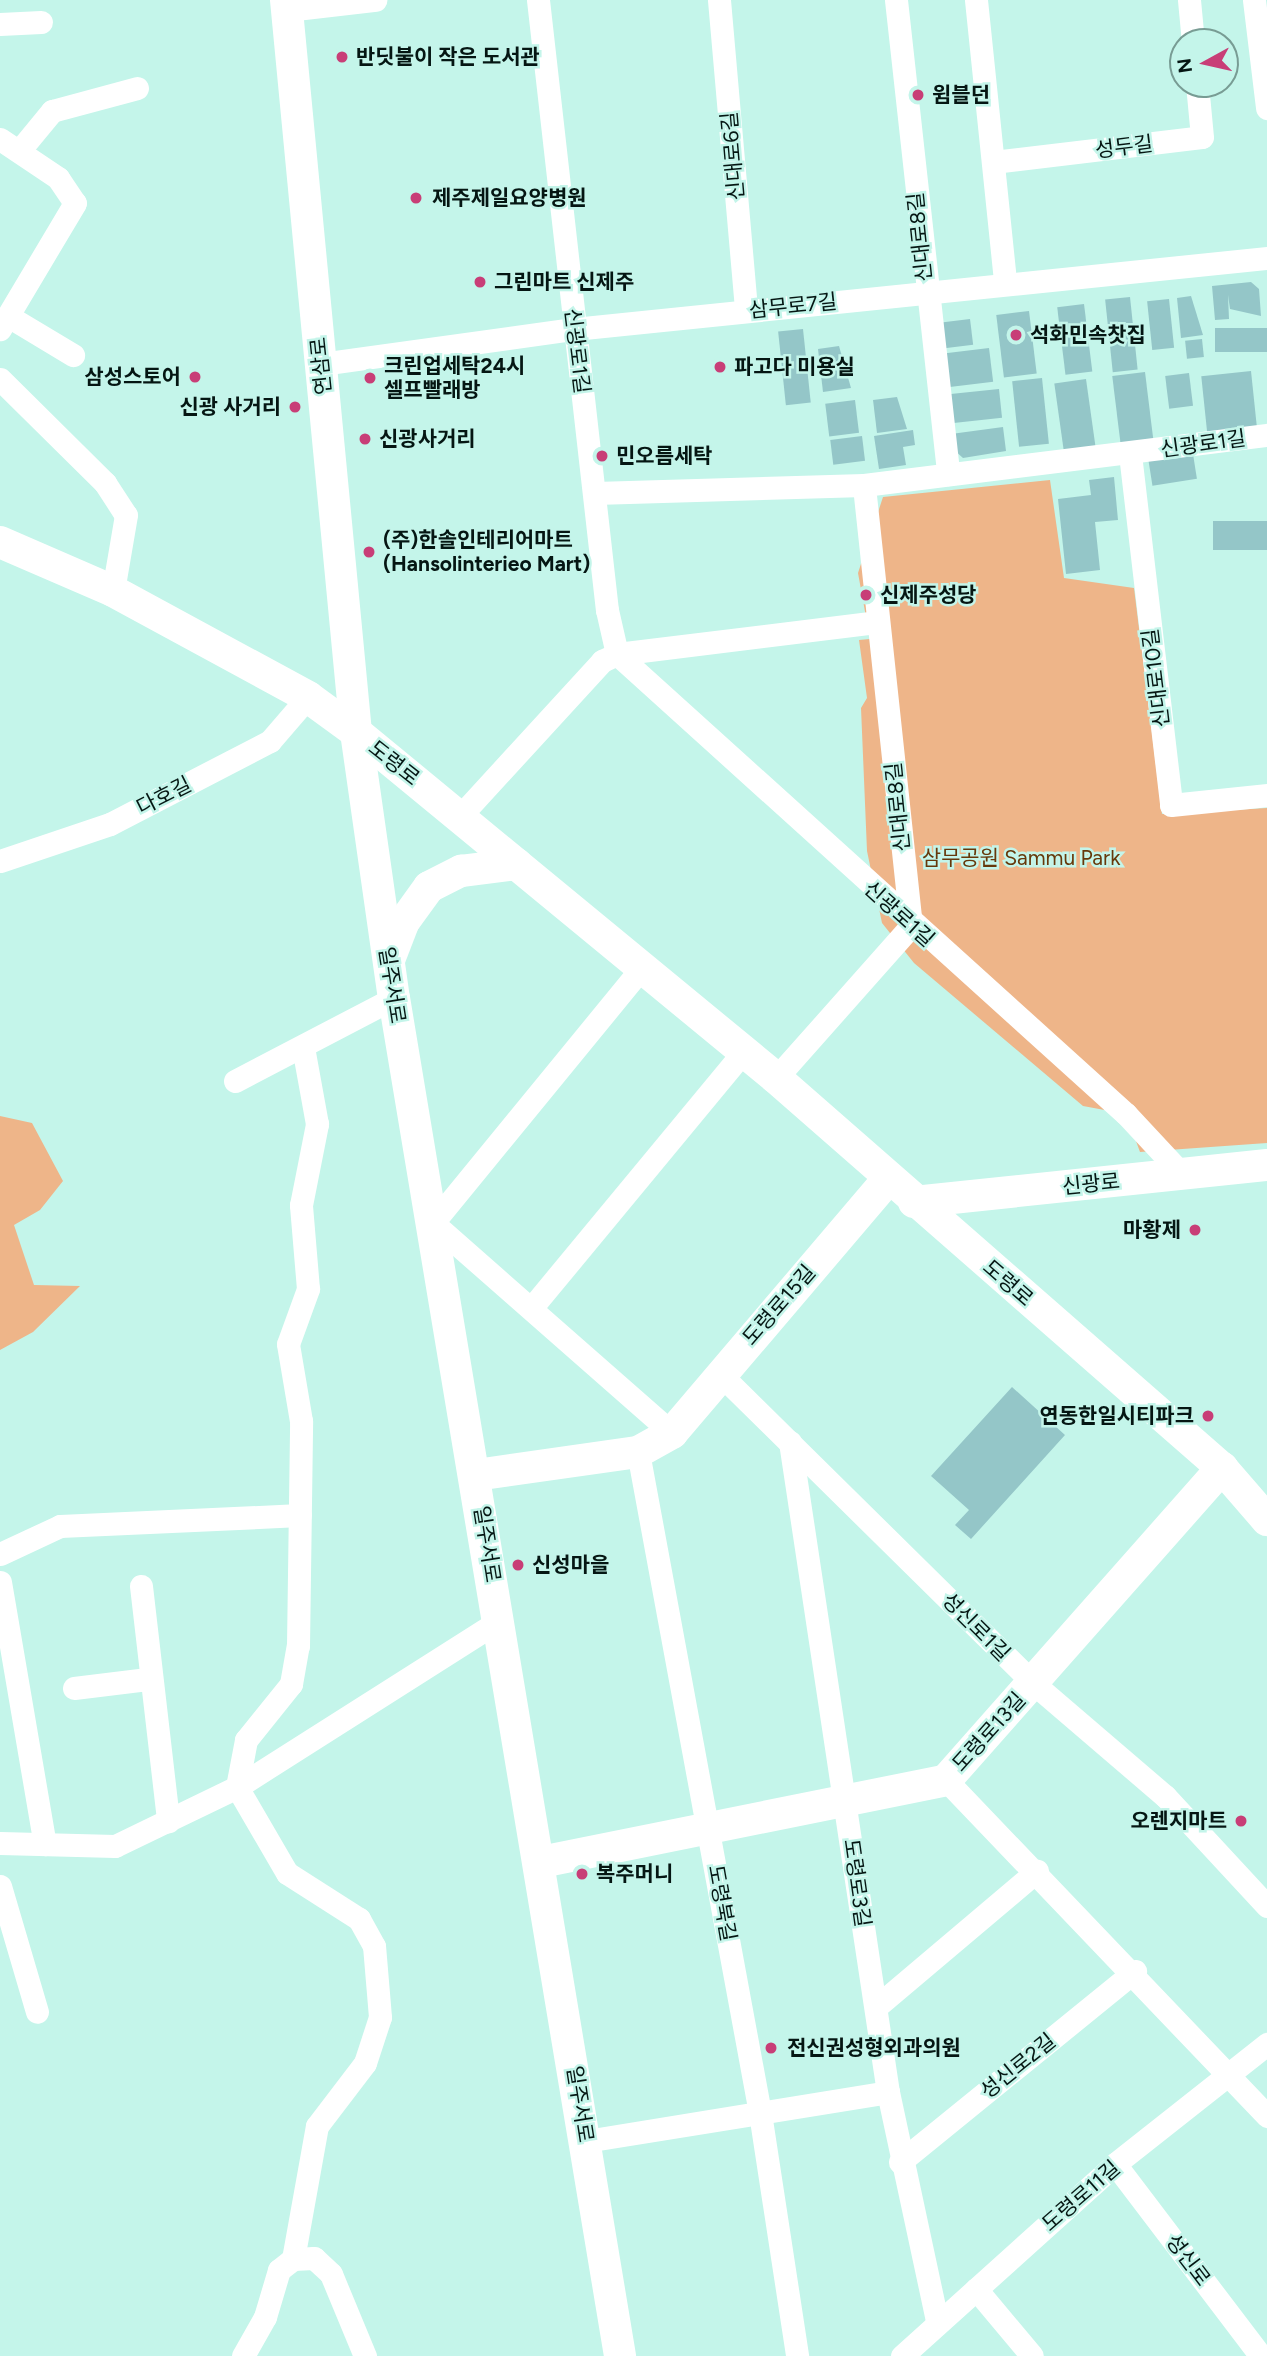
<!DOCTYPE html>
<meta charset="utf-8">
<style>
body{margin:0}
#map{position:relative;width:1267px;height:2356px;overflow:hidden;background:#c4f5ea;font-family:Figtree,"Noto Sans KR",sans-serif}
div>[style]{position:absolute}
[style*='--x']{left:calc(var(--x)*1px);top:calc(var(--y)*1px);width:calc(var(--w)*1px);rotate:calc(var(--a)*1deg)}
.green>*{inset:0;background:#eeb589}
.building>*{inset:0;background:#94c6c8;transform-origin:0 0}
.street>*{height:23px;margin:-11.5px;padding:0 11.5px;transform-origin:11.5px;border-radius:11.5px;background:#fff}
.secondary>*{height:32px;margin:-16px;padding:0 16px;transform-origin:16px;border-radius:16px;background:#fff}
.dots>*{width:19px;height:19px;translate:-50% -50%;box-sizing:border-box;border:4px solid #c4f5ea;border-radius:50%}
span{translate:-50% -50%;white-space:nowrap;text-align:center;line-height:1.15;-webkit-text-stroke:5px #c4f5ea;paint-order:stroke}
.poi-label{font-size:21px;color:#051613;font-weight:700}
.left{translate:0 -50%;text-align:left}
.right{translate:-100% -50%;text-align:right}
.street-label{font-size:21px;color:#051613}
.park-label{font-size:21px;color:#66380a}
.north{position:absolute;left:1169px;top:28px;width:70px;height:70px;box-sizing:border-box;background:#c4f5ea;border:2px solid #789c94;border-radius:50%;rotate:262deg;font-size:19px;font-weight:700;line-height:28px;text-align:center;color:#051613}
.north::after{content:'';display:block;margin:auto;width:24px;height:32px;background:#c83e77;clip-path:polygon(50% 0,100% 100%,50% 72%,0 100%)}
</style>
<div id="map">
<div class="green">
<i style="clip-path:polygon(1050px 480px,1064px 578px,1134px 588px,1162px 814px,1267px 808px,1267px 1143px,1140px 1152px,1126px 1114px,1083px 1106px,914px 963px,882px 923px,867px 851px,861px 708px,867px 698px,859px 640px,870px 639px,858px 573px,883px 497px)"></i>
<i style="clip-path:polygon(0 1116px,32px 1123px,63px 1181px,40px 1210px,14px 1225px,34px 1285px,80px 1286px,33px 1332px,0 1350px)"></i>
</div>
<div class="building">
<i style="clip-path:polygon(1251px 282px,1259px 289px,1261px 316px,1230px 309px,1228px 295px,1229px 319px,1215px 320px,1212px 286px)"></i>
<i style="clip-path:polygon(1191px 296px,1203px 335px,1181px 338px,1177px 298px)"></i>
<i style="left:1130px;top:297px;width:73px;height:25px;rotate:84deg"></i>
<i style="left:1169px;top:299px;width:49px;height:22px;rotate:84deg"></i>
<i style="left:1084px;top:304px;width:68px;height:27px;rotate:83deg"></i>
<i style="left:1029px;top:311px;width:63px;height:33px;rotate:83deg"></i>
<i style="left:970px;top:319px;width:26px;height:35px;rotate:83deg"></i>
<i style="left:1267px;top:328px;width:24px;height:52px;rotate:90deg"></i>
<i style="left:803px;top:329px;width:74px;height:25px;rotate:84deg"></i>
<i style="left:1202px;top:339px;width:18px;height:17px;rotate:84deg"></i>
<i style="clip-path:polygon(839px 346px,851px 388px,823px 392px,818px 349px)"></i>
<i style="left:989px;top:348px;width:34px;height:50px;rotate:83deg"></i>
<i style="left:1251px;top:371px;width:59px;height:50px;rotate:84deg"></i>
<i style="left:1145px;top:372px;width:69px;height:33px;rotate:83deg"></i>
<i style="left:1189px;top:373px;width:33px;height:24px;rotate:83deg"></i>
<i style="left:1042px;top:378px;width:66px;height:30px;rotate:84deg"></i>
<i style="left:1086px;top:379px;width:69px;height:32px;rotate:82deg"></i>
<i style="left:999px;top:389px;width:29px;height:51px;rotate:84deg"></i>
<i style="clip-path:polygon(897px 397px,907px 429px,877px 433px,873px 400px)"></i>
<i style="left:855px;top:400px;width:33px;height:30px;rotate:83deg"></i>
<i style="clip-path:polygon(1003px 427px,1006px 451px,963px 458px,954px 450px,951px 434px)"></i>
<i style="clip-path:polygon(913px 430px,915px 445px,903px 447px,906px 465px,879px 469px,874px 436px)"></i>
<i style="left:862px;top:436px;width:25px;height:32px;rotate:83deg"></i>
<i style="left:1193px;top:454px;width:25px;height:45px;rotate:81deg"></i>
<i style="clip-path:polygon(1114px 477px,1118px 520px,1095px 522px,1100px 570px,1066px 574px,1058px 499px,1091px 495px,1089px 480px)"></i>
<i style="left:1267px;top:521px;width:29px;height:54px;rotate:90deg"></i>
<i style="clip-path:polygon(1012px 1387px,1065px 1435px,971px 1539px,955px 1525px,969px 1510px,931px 1476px)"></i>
</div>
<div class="street">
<i style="--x:538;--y:0;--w:614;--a:83.55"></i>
<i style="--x:607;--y:610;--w:45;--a:77.2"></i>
<i style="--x:617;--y:654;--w:686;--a:42.11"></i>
<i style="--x:1126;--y:1114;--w:82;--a:47"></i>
<i style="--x:719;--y:0;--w:312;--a:85"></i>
<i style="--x:896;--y:0;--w:477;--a:83.7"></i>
<i style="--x:976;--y:0;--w:284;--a:84.1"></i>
<i style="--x:1189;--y:0;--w:42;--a:84.6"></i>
<i style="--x:1254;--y:0;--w:109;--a:83.1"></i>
<i style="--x:287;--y:10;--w:89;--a:-6.5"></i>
<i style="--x:0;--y:24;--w:41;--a:-2.8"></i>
<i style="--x:0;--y:139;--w:70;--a:33.9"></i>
<i style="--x:58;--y:178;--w:30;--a:56"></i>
<i style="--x:75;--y:203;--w:147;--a:120.8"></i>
<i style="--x:19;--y:151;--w:52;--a:-50.5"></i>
<i style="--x:52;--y:111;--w:88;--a:-15.1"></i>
<i style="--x:993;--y:162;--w:210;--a:-6.8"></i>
<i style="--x:1202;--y:137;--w:53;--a:-95.4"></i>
<i style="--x:8;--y:316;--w:76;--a:31"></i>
<i style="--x:321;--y:364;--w:255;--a:-7.9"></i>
<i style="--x:574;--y:329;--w:697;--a:-5.85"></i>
<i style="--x:0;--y:379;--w:148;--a:44.7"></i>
<i style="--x:105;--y:483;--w:38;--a:57"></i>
<i style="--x:126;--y:515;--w:77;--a:99.7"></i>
<i style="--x:1130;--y:454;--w:353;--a:83.3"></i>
<i style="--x:1171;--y:805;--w:97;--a:-5.9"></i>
<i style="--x:595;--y:493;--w:269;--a:-1.7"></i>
<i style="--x:864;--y:485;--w:406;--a:-7.1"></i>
<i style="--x:461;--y:815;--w:209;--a:-47.5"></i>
<i style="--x:602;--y:661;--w:17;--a:-25"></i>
<i style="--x:617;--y:654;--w:263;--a:-7"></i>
<i style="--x:0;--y:861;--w:116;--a:-18.6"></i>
<i style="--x:110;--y:824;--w:180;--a:-27.4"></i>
<i style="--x:270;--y:741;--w:58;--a:-49.2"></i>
<i style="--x:639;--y:971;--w:325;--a:129.3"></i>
<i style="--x:433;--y:1223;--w:318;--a:41.3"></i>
<i style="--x:776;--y:1078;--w:203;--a:-48.4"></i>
<i style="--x:911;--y:926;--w:443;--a:-96.1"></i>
<i style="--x:235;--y:1081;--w:179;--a:-27.6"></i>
<i style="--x:533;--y:1306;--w:331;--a:-50.4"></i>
<i style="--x:719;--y:1373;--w:441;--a:44.6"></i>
<i style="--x:1033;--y:1683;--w:174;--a:40.6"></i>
<i style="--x:1165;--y:1796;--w:150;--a:47.2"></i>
<i style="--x:790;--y:1442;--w:657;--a:81.43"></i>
<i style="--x:888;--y:2092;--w:234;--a:77.9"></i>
<i style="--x:638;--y:1452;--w:672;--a:79.54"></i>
<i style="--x:760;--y:2113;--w:246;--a:81.3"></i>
<i style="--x:0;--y:1554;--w:66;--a:-25"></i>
<i style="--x:60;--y:1526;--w:240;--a:-2.6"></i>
<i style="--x:0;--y:1582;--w:266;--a:80.3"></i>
<i style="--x:141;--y:1586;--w:237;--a:83.4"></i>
<i style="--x:74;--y:1688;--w:74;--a:-7"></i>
<i style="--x:946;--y:1780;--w:465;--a:46.3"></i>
<i style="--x:0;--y:1843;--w:115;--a:1.5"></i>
<i style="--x:115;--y:1846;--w:136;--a:-25.8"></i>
<i style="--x:237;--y:1787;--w:310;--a:-32.4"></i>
<i style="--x:0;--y:1886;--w:131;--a:73.6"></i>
<i style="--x:876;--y:2007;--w:211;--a:-40.2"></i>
<i style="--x:586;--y:2141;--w:306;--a:-9.2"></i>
<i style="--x:900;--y:2162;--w:303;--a:-39.1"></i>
<i style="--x:1115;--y:2164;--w:241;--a:52.8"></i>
<i style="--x:293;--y:2259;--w:135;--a:-79.8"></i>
<i style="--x:317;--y:2126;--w:79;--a:-52.7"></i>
<i style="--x:365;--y:2063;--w:48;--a:-71.9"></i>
<i style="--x:380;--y:2017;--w:71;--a:-94.8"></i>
<i style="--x:374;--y:1946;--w:31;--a:-119"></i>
<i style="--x:359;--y:1919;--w:85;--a:-147.4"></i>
<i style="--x:287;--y:1873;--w:99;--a:-120.2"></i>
<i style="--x:237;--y:1787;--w:48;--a:-79.2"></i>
<i style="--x:246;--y:1740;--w:72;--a:-51.2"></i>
<i style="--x:291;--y:1684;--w:39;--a:-80"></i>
<i style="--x:298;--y:1646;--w:225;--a:-89.2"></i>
<i style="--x:301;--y:1421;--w:78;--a:-99.6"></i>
<i style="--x:288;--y:1344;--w:59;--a:-70"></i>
<i style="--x:308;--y:1289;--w:84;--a:-94.8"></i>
<i style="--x:301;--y:1205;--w:83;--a:-78.8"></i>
<i style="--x:317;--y:1124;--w:78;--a:-100.3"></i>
<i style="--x:976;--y:2289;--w:87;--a:50.1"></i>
<i style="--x:243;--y:2356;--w:45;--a:-60.6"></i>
<i style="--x:265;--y:2317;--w:49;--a:-73.4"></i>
<i style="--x:279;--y:2270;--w:18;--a:-38"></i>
<i style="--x:293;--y:2259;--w:21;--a:-3"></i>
<i style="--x:314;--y:2258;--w:23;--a:43"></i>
<i style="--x:331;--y:2274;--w:89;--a:67.5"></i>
<i style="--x:902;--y:2356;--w:287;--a:-42"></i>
<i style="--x:1115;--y:2164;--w:194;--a:-38.3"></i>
</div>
<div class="secondary">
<i style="--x:286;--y:0;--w:735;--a:84.54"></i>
<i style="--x:356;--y:732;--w:269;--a:81.9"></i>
<i style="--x:394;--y:998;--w:1377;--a:80.55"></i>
<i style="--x:0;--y:542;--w:123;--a:23.4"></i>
<i style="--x:113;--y:591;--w:222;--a:28.5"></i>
<i style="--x:308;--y:697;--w:59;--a:36.1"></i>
<i style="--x:356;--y:732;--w:544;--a:39.48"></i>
<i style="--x:776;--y:1078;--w:592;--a:41.17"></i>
<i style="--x:1222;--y:1468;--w:69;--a:49.1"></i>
<i style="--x:389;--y:960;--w:40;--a:-69"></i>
<i style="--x:403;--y:923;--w:44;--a:-54.2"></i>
<i style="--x:429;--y:887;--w:36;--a:-27"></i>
<i style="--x:461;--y:871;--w:56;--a:-7.1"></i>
<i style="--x:914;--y:1202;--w:355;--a:-6"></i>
<i style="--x:476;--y:1475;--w:164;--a:-8.1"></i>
<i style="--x:638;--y:1452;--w:39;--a:-29"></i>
<i style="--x:672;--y:1433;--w:333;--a:-49.6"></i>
<i style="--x:541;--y:1862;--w:413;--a:-11.4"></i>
<i style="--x:946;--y:1780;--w:417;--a:-48.5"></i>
</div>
<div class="dots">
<i style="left:342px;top:57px;background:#c83e77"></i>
<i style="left:918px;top:95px;background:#c83e77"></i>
<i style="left:416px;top:198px;background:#c83e77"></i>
<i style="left:480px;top:282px;background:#c83e77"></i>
<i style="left:1016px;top:335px;background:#c83e77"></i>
<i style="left:720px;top:367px;background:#c83e77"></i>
<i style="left:195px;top:377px;background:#c83e77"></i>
<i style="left:370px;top:378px;background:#c83e77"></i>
<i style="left:295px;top:407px;background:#c83e77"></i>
<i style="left:365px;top:439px;background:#c83e77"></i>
<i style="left:602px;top:456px;background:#c83e77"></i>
<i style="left:369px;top:552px;background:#c83e77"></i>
<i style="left:866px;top:595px;background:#c83e77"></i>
<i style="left:1195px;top:1230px;background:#c83e77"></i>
<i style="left:1208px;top:1416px;background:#c83e77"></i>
<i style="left:518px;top:1565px;background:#c83e77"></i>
<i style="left:1241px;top:1821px;background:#c83e77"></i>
<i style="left:582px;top:1874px;background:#c83e77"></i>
<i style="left:771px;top:2048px;background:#c83e77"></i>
</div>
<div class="poi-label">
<span class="left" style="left:356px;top:57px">반딧불이 작은 도서관</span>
<span class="left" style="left:932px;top:95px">윔블던</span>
<span class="left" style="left:432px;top:198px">제주제일요양병원</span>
<span class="left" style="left:494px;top:282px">그린마트 신제주</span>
<span class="left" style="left:1030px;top:335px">석화민속찻집</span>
<span class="left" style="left:384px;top:378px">크린업세탁24시<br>셀프빨래방</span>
<span class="left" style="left:734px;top:367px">파고다 미용실</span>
<span class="right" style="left:181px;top:377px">삼성스토어</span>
<span class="right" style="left:281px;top:407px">신광 사거리</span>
<span class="left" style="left:379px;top:439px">신광사거리</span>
<span class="left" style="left:616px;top:456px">민오름세탁</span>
<span class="left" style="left:383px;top:552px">(주)한솔인테리어마트<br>(Hansolinterieo Mart)</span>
<span class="left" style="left:880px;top:595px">신제주성당</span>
<span class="right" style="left:1181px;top:1230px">마황제</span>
<span class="right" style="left:1194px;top:1416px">연동한일시티파크</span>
<span class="left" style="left:532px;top:1565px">신성마을</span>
<span class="right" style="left:1227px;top:1821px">오렌지마트</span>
<span class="left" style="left:596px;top:1874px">복주머니</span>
<span class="left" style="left:787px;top:2048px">전신권성형외과의원</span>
</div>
<div class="street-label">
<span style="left:1124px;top:147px;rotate:-7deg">성두길</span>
<span style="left:733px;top:156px;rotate:-95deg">신대로6길</span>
<span style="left:920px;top:237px;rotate:-96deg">신대로8길</span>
<span style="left:793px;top:306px;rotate:-6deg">삼무로7길</span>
<span style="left:577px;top:351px;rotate:83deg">신광로1길</span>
<span style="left:321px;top:366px;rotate:-96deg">연삼로</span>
<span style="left:1203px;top:444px;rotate:-8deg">신광로1길</span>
<span style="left:1156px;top:678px;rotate:-97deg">신대로10길</span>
<span style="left:394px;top:763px;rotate:38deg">도령로</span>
<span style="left:164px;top:796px;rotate:-27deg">다호길</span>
<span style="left:898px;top:807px;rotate:-96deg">신대로8길</span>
<span style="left:899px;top:914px;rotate:42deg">신광로1길</span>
<span style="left:392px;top:985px;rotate:81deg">일주서로</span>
<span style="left:1091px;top:1184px;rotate:-6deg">신광로</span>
<span style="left:1008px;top:1283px;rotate:41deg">도령로</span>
<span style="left:779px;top:1305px;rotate:-49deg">도령로15길</span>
<span style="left:487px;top:1544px;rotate:81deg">일주서로</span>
<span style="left:976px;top:1627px;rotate:45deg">성신로1길</span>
<span style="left:989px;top:1732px;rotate:-48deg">도령로13길</span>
<span style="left:857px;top:1883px;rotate:82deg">도령로3길</span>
<span style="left:722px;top:1903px;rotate:80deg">도령북길</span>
<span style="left:1018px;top:2066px;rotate:-39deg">성신로2길</span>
<span style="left:580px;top:2104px;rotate:81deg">일주서로</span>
<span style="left:1081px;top:2196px;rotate:-41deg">도령로11길</span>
<span style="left:1188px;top:2260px;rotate:53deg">성신로</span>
</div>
<div class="park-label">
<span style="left:1021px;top:858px">삼무공원 Sammu Park</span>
</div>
<div class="north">N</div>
</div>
